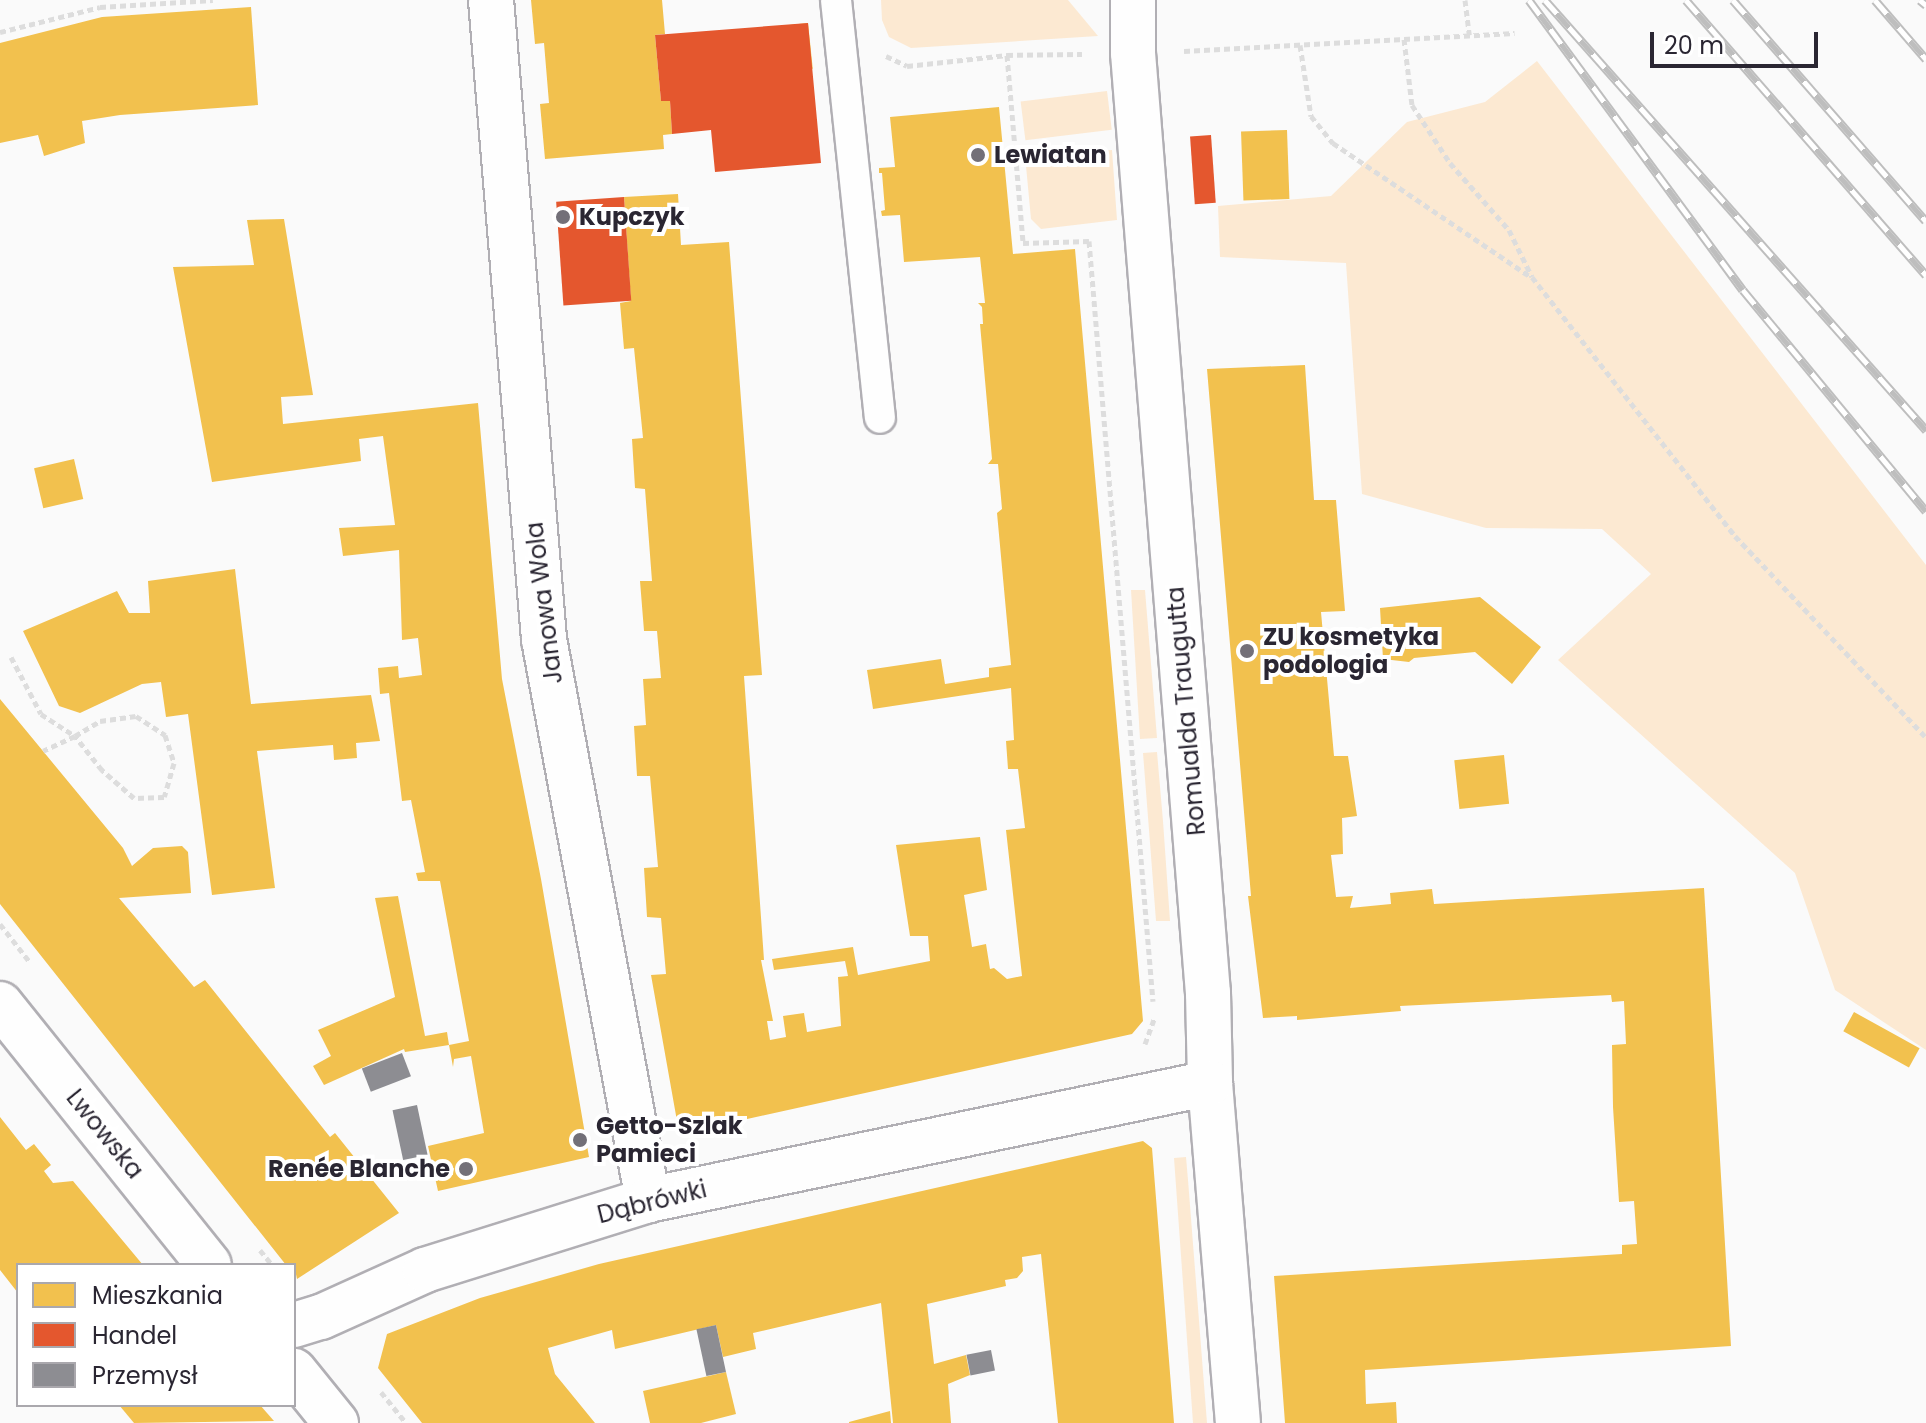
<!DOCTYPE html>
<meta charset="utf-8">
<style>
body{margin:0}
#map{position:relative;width:1926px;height:1423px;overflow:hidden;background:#fafafa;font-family:Poppins,sans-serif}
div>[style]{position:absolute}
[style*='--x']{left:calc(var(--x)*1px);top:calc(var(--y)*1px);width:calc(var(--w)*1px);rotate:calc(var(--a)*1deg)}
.green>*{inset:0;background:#fce9d2;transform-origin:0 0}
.homes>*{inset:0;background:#f2c14e;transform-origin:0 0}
.shops>*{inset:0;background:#e4572e;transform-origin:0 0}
.industry>*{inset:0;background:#8d8d92;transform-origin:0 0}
.path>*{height:5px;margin-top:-2.5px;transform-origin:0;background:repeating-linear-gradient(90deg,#ddd 0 6px,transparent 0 10px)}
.roads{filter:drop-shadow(2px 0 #b1afb4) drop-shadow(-2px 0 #b1afb4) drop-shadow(0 2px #b1afb4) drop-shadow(0 -2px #b1afb4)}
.service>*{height:30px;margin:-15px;padding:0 15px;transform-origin:15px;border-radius:15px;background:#fefefe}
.minor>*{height:44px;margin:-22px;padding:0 22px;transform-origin:22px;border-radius:22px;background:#fefefe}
.rail>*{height:9px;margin-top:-4.5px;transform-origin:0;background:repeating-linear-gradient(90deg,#fff 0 18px,#bebebe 0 36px);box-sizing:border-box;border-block:2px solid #bebebe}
.dots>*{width:22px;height:22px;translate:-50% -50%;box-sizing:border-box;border:4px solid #fff;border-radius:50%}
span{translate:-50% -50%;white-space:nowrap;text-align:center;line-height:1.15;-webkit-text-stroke:8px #fff;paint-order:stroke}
.poi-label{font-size:24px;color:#2a2632;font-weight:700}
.left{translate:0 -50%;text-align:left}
.right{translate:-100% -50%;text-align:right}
.street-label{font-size:24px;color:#2a2632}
.legend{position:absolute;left:16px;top:1263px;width:280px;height:144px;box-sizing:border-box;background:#fff;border:2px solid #aaa8ad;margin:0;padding:10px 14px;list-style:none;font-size:24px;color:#2a2632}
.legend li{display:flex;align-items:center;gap:16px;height:40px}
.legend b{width:40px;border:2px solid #aaa8ad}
.scale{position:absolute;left:1650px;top:32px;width:168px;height:36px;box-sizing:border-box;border:4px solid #2a2632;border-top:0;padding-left:10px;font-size:24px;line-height:28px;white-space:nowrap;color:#2a2632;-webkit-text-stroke:6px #fff;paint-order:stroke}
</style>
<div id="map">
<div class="green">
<i style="clip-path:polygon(881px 0,1068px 0,1098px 36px,911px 48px,889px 37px,882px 20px)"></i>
<i style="clip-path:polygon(1537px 61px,1926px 565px,1926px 1050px,1835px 990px,1795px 873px,1558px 660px,1651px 574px,1602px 529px,1486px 528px,1362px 494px,1346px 263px,1220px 257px,1218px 206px,1331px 196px,1407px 122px,1485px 102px)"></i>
<i style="left:1107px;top:91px;width:39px;height:87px;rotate:83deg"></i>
<i style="clip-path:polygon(1112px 150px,1117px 220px,1041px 229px,1031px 219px,1026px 166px,1032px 155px)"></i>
<i style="clip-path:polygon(1131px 590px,1145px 590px,1157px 738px,1140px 739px)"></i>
<i style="clip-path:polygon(1157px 752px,1163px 821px,1170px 921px,1156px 921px,1149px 830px,1143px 753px)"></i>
<i style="clip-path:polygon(1186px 1157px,1188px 1180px,1207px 1423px,1193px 1423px,1174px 1158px)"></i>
</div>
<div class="homes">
<i style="clip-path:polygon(531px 0,662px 0,665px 34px,655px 35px,661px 101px,670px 101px,672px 134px,663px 135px,664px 149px,545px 159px,540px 104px,549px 103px,544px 43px,535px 44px)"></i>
<i style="clip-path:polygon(251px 7px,258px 105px,120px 115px,82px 121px,85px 143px,44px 156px,38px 135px,0 143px,0 43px,102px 17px)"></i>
<i style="left:808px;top:23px;width:46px;height:45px;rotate:84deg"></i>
<i style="clip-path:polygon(999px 107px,1013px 254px,1075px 249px,1143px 1021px,1132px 1034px,693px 1131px,677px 1121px,651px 975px,666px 974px,661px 918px,647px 917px,644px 868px,658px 867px,650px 776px,637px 776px,634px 726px,646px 725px,643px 679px,661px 678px,657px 631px,644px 631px,640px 581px,652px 581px,645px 489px,635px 488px,632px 439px,643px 438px,634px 348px,624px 349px,620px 303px,631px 301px,624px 197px,678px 194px,681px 245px,729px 242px,762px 675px,744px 676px,764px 960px,761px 960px,773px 1021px,767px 1021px,770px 1040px,786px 1037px,783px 1016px,804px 1013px,807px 1032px,841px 1026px,838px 977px,848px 976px,845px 961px,774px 970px,772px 959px,853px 947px,858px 975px,930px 961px,928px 936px,910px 936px,896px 845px,980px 837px,987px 890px,964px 895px,972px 947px,986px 944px,990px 969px,994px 968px,1007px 979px,1022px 976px,1006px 830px,1025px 828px,1018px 769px,1008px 769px,1006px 741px,1014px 740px,1011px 688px,873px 709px,867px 670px,941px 659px,945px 684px,989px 677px,989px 668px,1011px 665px,997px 513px,1002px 509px,998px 464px,988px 464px,992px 459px,980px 324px,983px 324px,982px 307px,978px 303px,985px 303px,980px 257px,904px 262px,900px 215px,882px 216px,881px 211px,885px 210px,882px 173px,879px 173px,879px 168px,895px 167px,890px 117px)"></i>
<i style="left:1287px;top:130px;width:69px;height:46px;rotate:88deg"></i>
<i style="clip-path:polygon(284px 219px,313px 395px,281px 397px,283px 424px,478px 403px,502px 679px,541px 879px,589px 1157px,438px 1191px,428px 1146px,484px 1133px,471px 1056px,454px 1059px,453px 1067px,449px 1045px,469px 1041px,440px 881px,418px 881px,416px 873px,425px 872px,411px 800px,402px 801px,389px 693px,380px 694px,378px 668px,398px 666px,399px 678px,422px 675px,418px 638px,402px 640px,399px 550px,343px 556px,339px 528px,395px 525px,383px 436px,359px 439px,361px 461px,212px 482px,173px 267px,254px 265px,247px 220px)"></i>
<i style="clip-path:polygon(1305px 365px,1314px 500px,1336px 500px,1345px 611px,1321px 612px,1334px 756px,1348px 756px,1357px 816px,1342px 818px,1343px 854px,1331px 855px,1336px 897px,1353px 896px,1350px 908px,1391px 904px,1390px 893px,1432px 889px,1434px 904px,1704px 888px,1731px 1346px,1365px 1370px,1366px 1404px,1396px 1402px,1397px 1423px,1285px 1423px,1274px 1276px,1622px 1254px,1622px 1245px,1637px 1244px,1634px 1201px,1619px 1202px,1613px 1107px,1612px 1045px,1626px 1044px,1624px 1001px,1612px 1002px,1611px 995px,1400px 1006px,1401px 1011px,1297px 1020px,1297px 1016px,1263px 1018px,1248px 896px,1251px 896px,1207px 369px)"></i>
<i style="left:74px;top:459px;width:41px;height:41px;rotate:77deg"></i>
<i style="clip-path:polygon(235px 569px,251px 704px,371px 695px,380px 741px,356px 743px,357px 758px,334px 760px,333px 745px,257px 751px,275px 888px,212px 895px,188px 714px,166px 717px,161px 682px,142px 684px,80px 713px,59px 706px,23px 631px,117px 591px,129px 613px,150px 613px,148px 581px)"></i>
<i style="clip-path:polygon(1480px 597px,1541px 647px,1512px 684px,1475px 652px,1414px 658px,1409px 662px,1383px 659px,1380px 608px)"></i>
<i style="clip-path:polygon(0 699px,123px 848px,132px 866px,153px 848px,182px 846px,188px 852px,191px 893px,119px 898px,194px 987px,205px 980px,330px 1137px,335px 1133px,399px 1213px,297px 1279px,294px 1265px,286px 1265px,0 904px)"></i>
<i style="left:1504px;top:755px;width:49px;height:50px;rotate:84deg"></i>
<i style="clip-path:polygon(398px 896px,425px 1036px,447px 1032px,449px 1045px,405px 1052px,404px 1049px,324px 1085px,313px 1066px,331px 1056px,318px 1030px,395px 997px,375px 898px)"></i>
<i style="left:1854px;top:1012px;width:75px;height:22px;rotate:29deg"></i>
<i style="clip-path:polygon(0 1117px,26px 1150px,34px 1144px,51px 1165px,44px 1171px,53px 1183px,73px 1181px,143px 1265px,18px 1265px,18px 1293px,0 1270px)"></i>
<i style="clip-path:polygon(1143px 1141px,1152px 1148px,1174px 1423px,1058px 1423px,1041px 1254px,1022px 1257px,1023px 1271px,1017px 1278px,1005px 1280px,1006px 1286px,927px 1304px,934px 1364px,966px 1355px,970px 1375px,948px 1384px,951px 1423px,893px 1423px,881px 1303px,753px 1333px,756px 1349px,723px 1357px,716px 1325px,615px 1349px,612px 1330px,548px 1348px,555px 1374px,595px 1423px,422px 1423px,378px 1368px,387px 1334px,480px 1298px,599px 1264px)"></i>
<i style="clip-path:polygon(726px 1372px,736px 1414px,701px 1423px,650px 1423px,643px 1391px)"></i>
<i style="clip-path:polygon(119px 1405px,260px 1405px,274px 1421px,134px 1423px)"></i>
<i style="clip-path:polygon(890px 1411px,891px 1423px,849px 1423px,849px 1422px)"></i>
</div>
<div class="shops">
<i style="clip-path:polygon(808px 23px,821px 163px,715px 172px,711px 130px,672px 134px,670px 101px,661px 101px,655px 35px)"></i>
<i style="left:1211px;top:135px;width:68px;height:21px;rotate:86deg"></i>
<i style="left:624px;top:197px;width:104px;height:68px;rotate:86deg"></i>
</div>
<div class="industry">
<i style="left:402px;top:1053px;width:25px;height:43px;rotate:69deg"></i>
<i style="left:417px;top:1105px;width:51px;height:25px;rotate:78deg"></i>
<i style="left:716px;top:1325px;width:48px;height:20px;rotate:78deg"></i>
<i style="left:991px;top:1350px;width:21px;height:25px;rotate:79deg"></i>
</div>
<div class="path">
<i style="--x:1465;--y:0;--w:35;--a:83"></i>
<i style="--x:0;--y:32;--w:103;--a:-14"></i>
<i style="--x:100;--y:7;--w:113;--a:-3.5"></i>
<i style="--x:1404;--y:39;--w:66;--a:83.1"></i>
<i style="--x:1412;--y:105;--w:69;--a:56.8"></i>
<i style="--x:1450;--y:163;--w:89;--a:48.6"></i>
<i style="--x:1509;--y:230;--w:52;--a:63.9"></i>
<i style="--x:1532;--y:277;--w:329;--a:51.9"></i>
<i style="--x:1735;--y:536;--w:277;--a:46.5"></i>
<i style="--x:1300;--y:45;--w:72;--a:81.2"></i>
<i style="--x:1311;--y:116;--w:35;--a:51"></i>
<i style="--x:1333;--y:143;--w:239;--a:34.1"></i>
<i style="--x:1184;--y:51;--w:331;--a:-3.1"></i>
<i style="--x:1007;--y:55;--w:75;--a:-0.8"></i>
<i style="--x:886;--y:56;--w:23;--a:25"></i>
<i style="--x:907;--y:66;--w:101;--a:-6.3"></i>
<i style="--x:1007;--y:55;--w:189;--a:85.1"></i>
<i style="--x:1023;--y:243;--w:66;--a:-1.7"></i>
<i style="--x:1089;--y:241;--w:763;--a:85.19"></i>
<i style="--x:11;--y:657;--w:64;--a:62.2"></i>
<i style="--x:41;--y:714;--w:40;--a:32.9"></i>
<i style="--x:75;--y:736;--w:29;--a:-31"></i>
<i style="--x:100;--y:721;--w:36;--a:-8"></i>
<i style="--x:136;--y:716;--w:35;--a:33"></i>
<i style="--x:165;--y:735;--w:29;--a:72"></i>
<i style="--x:174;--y:763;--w:35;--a:106"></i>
<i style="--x:164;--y:797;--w:30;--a:178"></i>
<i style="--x:134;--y:798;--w:43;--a:-138.8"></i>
<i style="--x:102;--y:770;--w:43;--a:-128.5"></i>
<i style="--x:75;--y:736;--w:35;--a:155"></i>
<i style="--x:0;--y:924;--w:47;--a:51.9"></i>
<i style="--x:1145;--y:1044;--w:27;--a:-70"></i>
<i style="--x:260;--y:1250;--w:19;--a:51"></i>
<i style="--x:381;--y:1392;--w:40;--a:51"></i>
</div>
<div class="roads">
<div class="service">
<i style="--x:836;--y:0;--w:420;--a:84"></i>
</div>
<div class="minor">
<i style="--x:491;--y:0;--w:641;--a:85.26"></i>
<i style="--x:544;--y:639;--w:571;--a:79.5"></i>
<i style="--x:1133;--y:0;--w:53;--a:90"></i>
<i style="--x:1133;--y:53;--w:943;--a:85.44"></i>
<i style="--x:1208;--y:993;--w:90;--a:88.7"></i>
<i style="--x:1210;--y:1083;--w:341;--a:85.3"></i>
<i style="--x:0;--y:1004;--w:334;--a:51.3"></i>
<i style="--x:294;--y:1325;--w:28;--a:-17"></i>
<i style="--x:321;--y:1317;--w:114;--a:-24.3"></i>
<i style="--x:425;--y:1270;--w:234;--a:-17.4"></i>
<i style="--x:648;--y:1200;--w:574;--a:-11.76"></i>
<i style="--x:294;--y:1371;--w:67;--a:51.1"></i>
</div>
</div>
<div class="rail">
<i style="--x:1529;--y:0;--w:360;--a:53.6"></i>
<i style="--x:1743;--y:290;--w:287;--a:50.4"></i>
<i style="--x:1545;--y:0;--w:575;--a:48.46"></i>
<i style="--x:1686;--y:0;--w:365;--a:48.9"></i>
<i style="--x:1733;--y:0;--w:293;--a:48.9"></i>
<i style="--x:1875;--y:0;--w:78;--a:49.2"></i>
<i style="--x:1920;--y:0;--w:8;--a:40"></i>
</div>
<div class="dots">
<i style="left:978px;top:155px;background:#737078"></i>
<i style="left:563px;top:217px;background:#737078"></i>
<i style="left:1247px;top:651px;background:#737078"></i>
<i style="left:580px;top:1140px;background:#737078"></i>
<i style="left:466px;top:1169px;background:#737078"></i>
</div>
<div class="poi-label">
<span class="left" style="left:994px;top:155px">Lewiatan</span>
<span class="left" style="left:579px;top:217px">Kupczyk</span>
<span class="left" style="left:1263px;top:651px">ZU kosmetyka<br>podologia</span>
<span class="left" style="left:596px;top:1140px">Getto-Szlak<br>Pamieci</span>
<span class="right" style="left:450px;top:1169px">Renée Blanche</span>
</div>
<div class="street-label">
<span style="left:544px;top:603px;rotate:-97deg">Janowa Wola</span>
<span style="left:1186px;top:711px;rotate:-95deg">Romualda Traugutta</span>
<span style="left:105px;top:1134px;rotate:51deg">Lwowska</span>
<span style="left:652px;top:1202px;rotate:-14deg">Dąbrówki</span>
</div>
<ul class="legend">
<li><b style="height:22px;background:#f2c14e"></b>Mieszkania</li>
<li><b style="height:22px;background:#e4572e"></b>Handel</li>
<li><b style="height:22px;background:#8d8d92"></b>Przemysł</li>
</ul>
<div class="scale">20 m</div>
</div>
